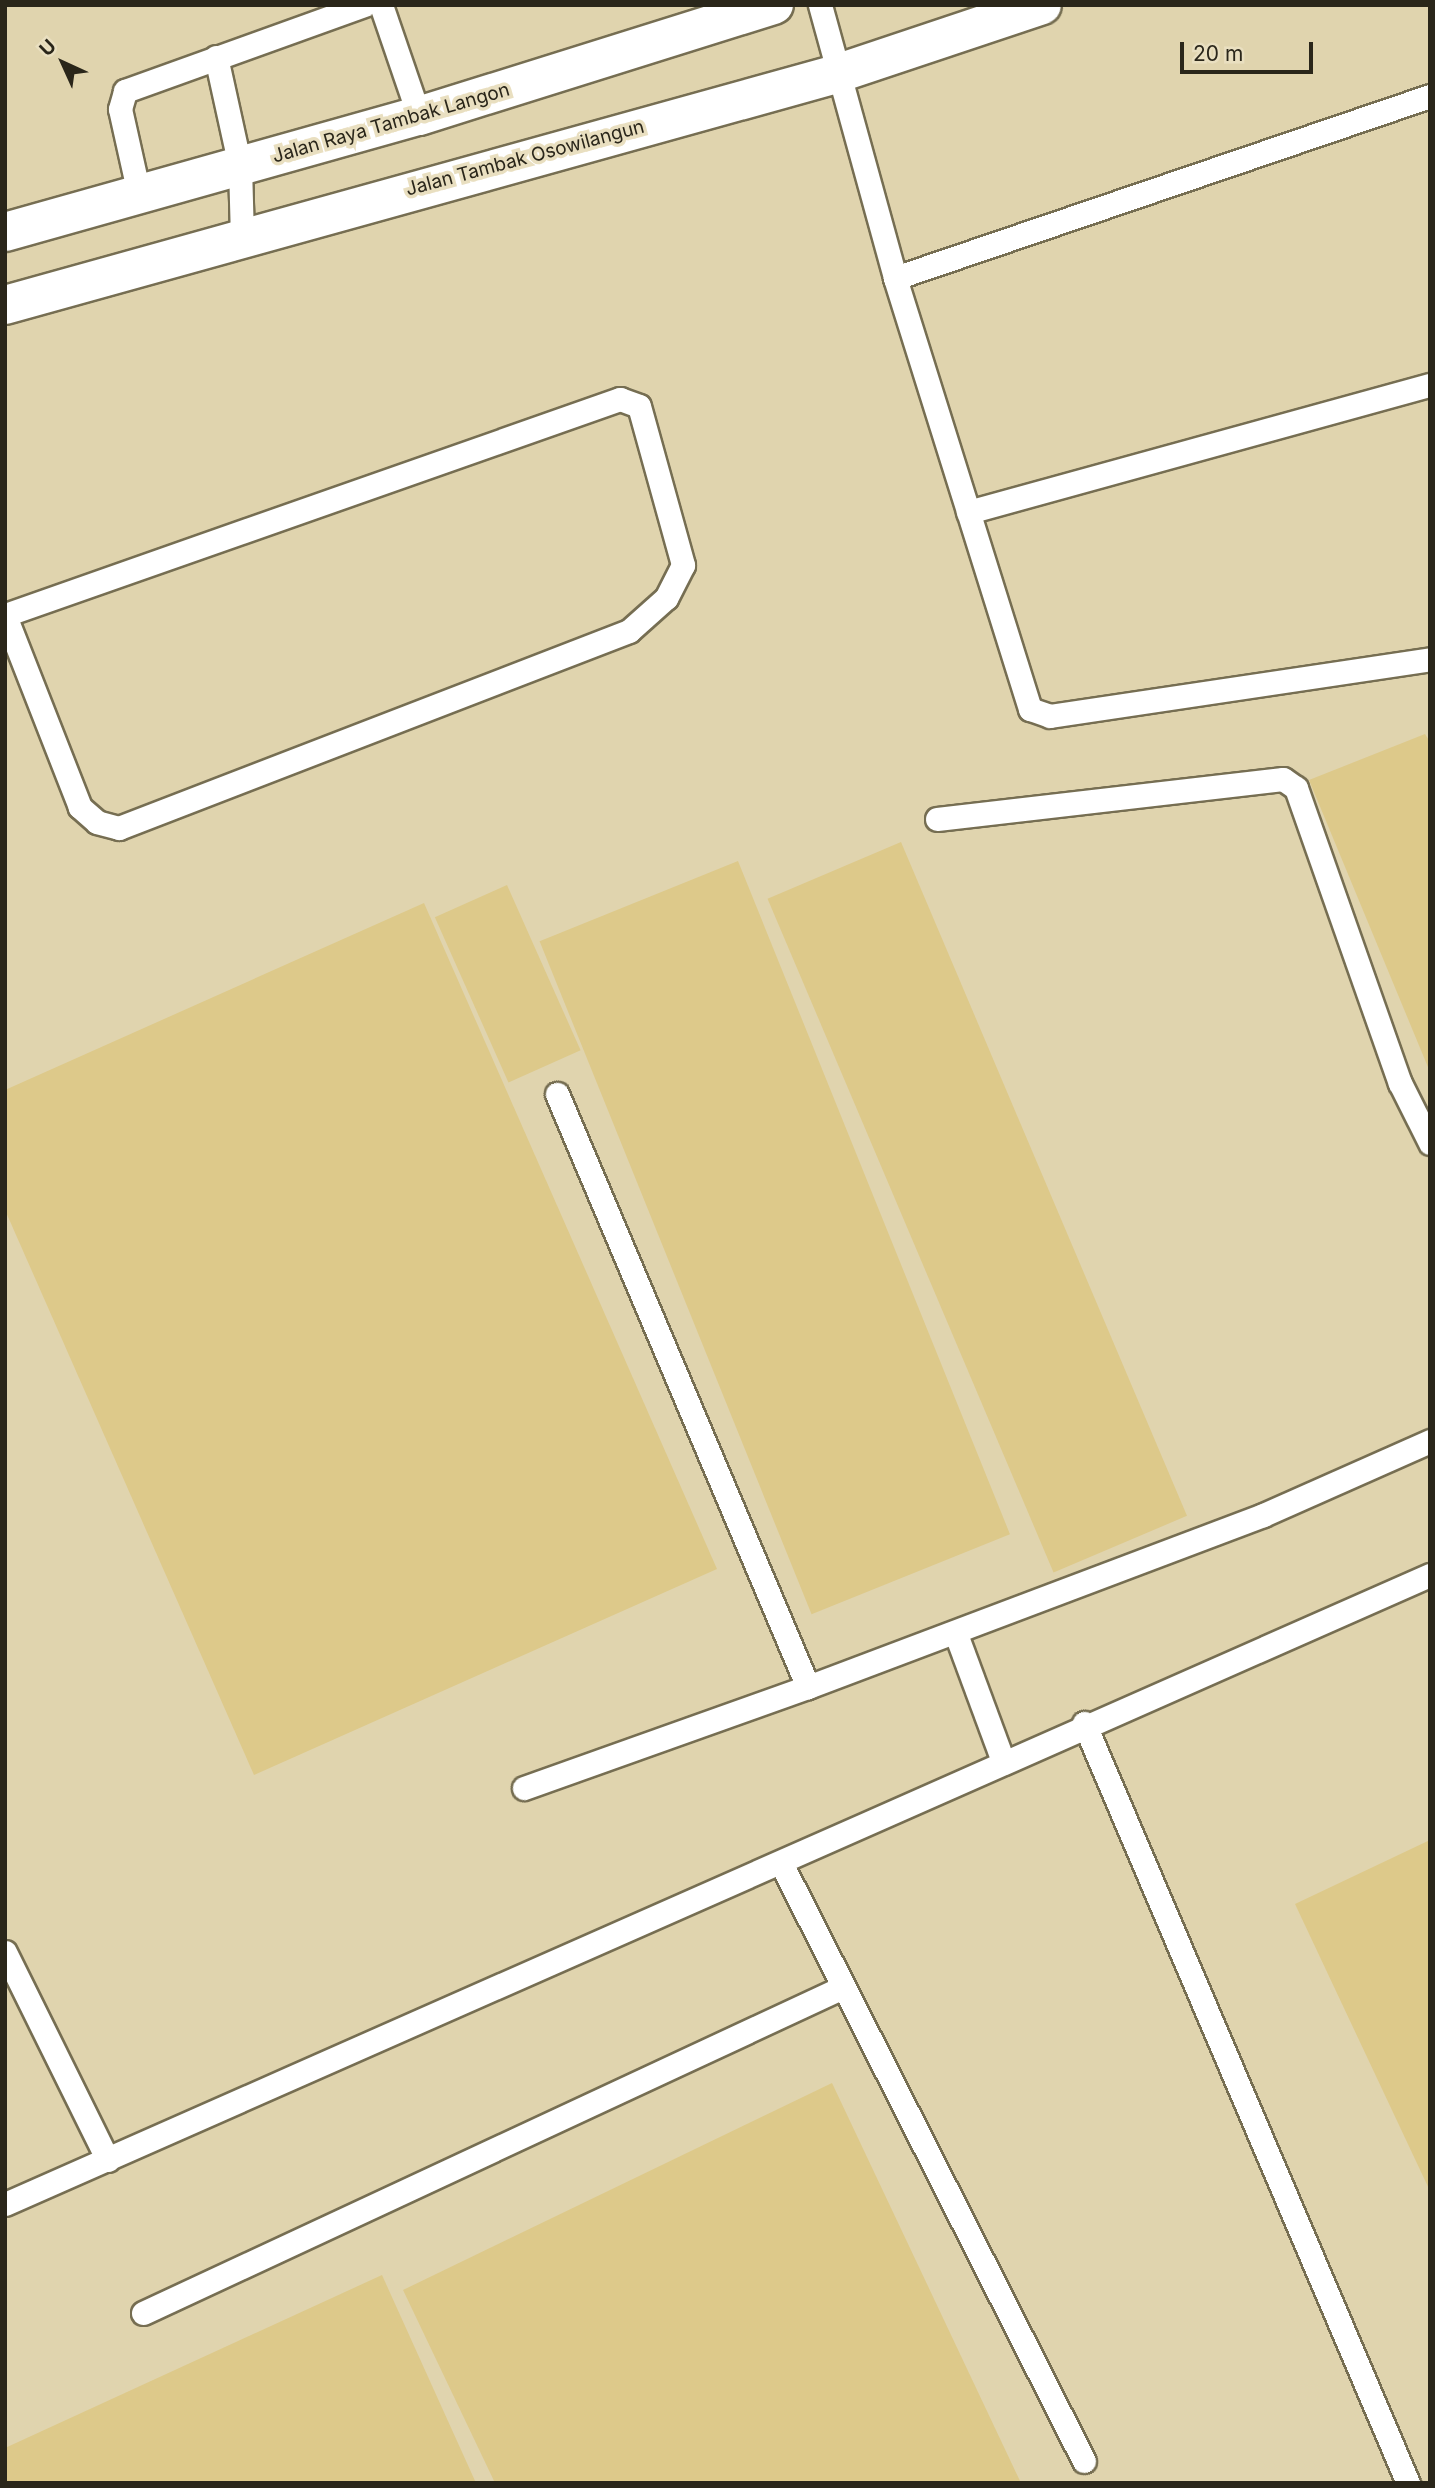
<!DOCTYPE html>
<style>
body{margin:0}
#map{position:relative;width:1435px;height:2488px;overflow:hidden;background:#e9dfc0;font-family:Inter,sans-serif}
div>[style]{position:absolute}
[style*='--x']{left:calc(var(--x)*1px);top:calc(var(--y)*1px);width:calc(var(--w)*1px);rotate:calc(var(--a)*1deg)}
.built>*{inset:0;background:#e0d4ae;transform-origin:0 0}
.building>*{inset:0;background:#ddc98a;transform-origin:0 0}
.roads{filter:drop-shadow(2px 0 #766e52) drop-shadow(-2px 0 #766e52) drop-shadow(0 2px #766e52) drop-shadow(0 -2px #766e52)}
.lane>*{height:23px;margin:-11.5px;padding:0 11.5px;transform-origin:11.5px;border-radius:11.5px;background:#fff}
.highway>*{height:38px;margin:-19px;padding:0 19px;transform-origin:19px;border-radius:19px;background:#fff}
span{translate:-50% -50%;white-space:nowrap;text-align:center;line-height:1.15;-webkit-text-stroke:7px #e9dfc0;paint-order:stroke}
.street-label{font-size:19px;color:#2a261a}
.frame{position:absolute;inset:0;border:7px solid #2a261a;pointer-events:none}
.north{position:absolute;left:28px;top:28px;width:70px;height:70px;-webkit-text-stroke:5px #e9dfc0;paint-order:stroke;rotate:315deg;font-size:19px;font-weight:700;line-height:28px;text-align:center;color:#2a261a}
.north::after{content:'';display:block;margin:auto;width:24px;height:32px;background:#2a261a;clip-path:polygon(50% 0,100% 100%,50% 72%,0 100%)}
.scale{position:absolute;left:1180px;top:42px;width:133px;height:32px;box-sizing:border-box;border:4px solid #2a261a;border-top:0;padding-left:9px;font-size:21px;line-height:24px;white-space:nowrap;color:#2a261a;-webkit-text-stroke:5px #e9dfc0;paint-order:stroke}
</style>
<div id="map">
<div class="built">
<i style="left:5px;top:5px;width:1425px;height:2478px"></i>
</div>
<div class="building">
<i style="clip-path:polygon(1425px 734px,1430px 742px,1430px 1072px,1309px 780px)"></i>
<i style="left:901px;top:842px;width:732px;height:145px;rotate:67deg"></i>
<i style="left:738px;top:861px;width:726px;height:214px;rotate:68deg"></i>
<i style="left:507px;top:885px;width:181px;height:79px;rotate:66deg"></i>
<i style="clip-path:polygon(424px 903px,717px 1569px,254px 1775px,5px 1210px,5px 1090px)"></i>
<i style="clip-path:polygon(1430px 1840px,1430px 2191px,1295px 1904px)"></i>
<i style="clip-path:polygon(832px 2083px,1021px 2483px,495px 2483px,403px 2290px)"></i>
<i style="clip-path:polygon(382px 2275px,476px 2483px,5px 2483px,5px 2448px)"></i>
</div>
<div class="roads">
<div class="lane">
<i style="--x:381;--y:5;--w:117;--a:71.1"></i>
<i style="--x:820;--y:5;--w:283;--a:74.6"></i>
<i style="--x:895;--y:278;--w:565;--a:-18.79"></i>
<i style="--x:216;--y:57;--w:112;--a:77.6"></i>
<i style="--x:240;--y:166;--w:70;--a:88.4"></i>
<i style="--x:139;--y:194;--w:87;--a:-102.6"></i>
<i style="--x:120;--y:109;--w:19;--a:-74"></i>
<i style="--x:125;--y:91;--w:254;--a:-19.8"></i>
<i style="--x:895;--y:278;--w:452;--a:72.6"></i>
<i style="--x:1030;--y:709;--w:21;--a:19"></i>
<i style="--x:1050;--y:716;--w:384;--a:-8.5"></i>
<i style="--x:968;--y:512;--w:479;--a:-15.4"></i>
<i style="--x:5;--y:615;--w:652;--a:-19.35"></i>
<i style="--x:620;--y:399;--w:20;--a:20"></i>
<i style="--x:639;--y:406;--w:165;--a:74.5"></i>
<i style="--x:683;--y:565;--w:37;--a:117"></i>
<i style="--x:666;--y:598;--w:50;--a:138.3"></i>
<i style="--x:629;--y:631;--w:547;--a:158.88"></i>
<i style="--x:119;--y:828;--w:23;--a:-165"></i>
<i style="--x:97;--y:822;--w:23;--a:-139"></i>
<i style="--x:80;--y:807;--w:205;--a:-111.4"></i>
<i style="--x:937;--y:819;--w:348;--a:-6.6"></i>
<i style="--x:1283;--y:779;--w:16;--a:35"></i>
<i style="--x:1296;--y:788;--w:313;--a:70.6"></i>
<i style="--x:1400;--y:1083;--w:67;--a:63.4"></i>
<i style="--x:956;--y:1634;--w:135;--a:69.7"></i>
<i style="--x:808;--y:1687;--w:486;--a:-20.7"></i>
<i style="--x:1263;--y:1515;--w:183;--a:-23.9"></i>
<i style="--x:1084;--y:1723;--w:826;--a:66.91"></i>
<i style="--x:524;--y:1788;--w:301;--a:-19.6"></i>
<i style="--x:808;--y:1687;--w:644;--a:-112.94"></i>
<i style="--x:782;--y:1865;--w:668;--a:63.13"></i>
<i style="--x:5;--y:1952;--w:232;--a:63.7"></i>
<i style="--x:5;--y:2204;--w:1558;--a:-23.82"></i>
<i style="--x:143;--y:2313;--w:772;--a:-24.97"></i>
</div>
<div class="highway">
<i style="--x:5;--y:232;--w:430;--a:-15.7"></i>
<i style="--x:419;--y:116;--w:372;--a:-17.4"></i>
<i style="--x:5;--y:305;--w:863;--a:-15.53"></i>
<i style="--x:836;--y:74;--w:217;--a:-18.5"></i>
</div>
</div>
<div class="street-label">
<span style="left:391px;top:123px;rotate:-16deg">Jalan Raya Tambak Langon</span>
<span style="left:525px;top:158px;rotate:-15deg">Jalan Tambak Osowilangun</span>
</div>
<div class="frame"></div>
<div class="north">U</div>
<div class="scale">20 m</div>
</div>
